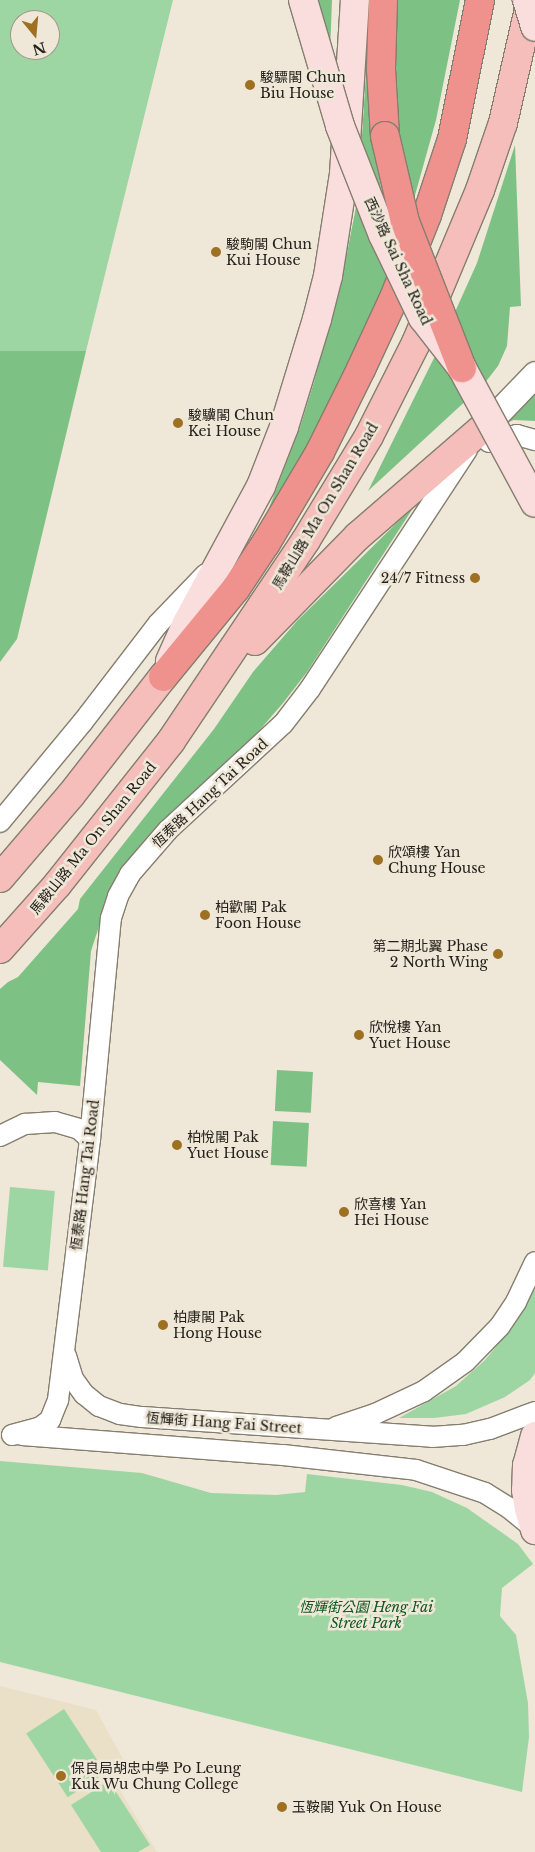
<!DOCTYPE html>
<meta charset="utf-8">
<style>
body{margin:0}
#map{position:relative;width:535px;height:1852px;overflow:hidden;background:#efe7d7;font-family:"Libre Baskerville","Noto Sans TC",serif}
div>[style]{position:absolute}
[style*='--x']{left:calc(var(--x)*1px);top:calc(var(--y)*1px);width:calc(var(--w)*1px);rotate:calc(var(--a)*1deg)}
.built>*{inset:0;background:#eadfc7}
.green>*{inset:0;background:#9ed6a3;transform-origin:0 0}
.forest>*{inset:0;background:#7ec185;transform-origin:0 0}
.roads{filter:drop-shadow(1px 0 #857e6f) drop-shadow(-1px 0 #857e6f) drop-shadow(0 1px #857e6f) drop-shadow(0 -1px #857e6f)}
.minor>*{height:20px;margin:-10px;padding:0 10px;transform-origin:10px;border-radius:10px;background:#fff}
.tertiary>*{height:25px;margin:-12.5px;padding:0 12.5px;transform-origin:12.5px;border-radius:12.5px;background:#fff}
.secondary>*{height:28px;margin:-14px;padding:0 14px;transform-origin:14px;border-radius:14px;background:#fadedd}
.primary>*{height:28px;margin:-14px;padding:0 14px;transform-origin:14px;border-radius:14px;background:#f5bebb}
.motorway>*{height:28px;margin:-14px;padding:0 14px;transform-origin:14px;border-radius:14px;background:#ef928d}
.bridges{filter:drop-shadow(1px 0 #857e6f) drop-shadow(-1px 0 #857e6f) drop-shadow(0 1px #857e6f) drop-shadow(0 -1px #857e6f)}
.secondary-bridge>*{height:28px;margin:-14px;padding:0 14px;transform-origin:14px;border-radius:14px;background:#fadedd}
.motorway-bridge>*{height:28px;margin:-14px;padding:0 14px;transform-origin:14px;border-radius:14px;background:#ef928d}
.dots>*{width:14px;height:14px;translate:-50% -50%;box-sizing:border-box;border:2px solid #efe7d7;border-radius:50%}
span{translate:-50% -50%;white-space:nowrap;text-align:center;line-height:1.15;-webkit-text-stroke:5px #efe7d7;paint-order:stroke}
.poi-label{font-size:14px;color:#24221c}
.left{translate:0 -50%;text-align:left}
.right{translate:-100% -50%;text-align:right}
.street-label{font-size:14px;color:#24221c}
.park-label{font-size:14px;color:#0c561e;font-style:italic}
.north{position:absolute;left:10px;top:10px;width:50px;height:50px;box-sizing:border-box;background:#efe7d7;border:1px solid #9e988c;border-radius:50%;rotate:163deg;font-size:14px;font-weight:700;line-height:20px;text-align:center;color:#24221c}
.north::after{content:'';display:block;margin:auto;width:18px;height:22px;background:#9e7022;clip-path:polygon(50% 0,100% 100%,50% 72%,0 100%)}
</style>
<div id="map">
<div class="built">
<i style="clip-path:polygon(0 1686px,96px 1710px,124px 1761px,121px 1792px,157px 1852px,0 1852px)"></i>
</div>
<div class="green">
<i style="clip-path:polygon(evenodd,0 0,173px 0,86px 351px,0 351px,0 0,20px 20px,50px 20px,50px 50px,20px 50px,20px 20px)"></i>
<i style="left:10px;top:1187px;width:45px;height:80px;rotate:5deg"></i>
<i style="clip-path:polygon(535px 1289px,535px 1373px,530px 1380px,505px 1397px,466px 1414px,434px 1418px,399px 1418px,456px 1386px,485px 1360px,510px 1330px)"></i>
<i style="clip-path:polygon(0 1461px,142px 1473px,211px 1493px,276px 1495px,305px 1492px,307px 1474px,402px 1485px,432px 1492px,467px 1508px,518px 1544px,533px 1564px,502px 1588px,500px 1616px,516px 1635px,528px 1703px,529px 1737px,522px 1792px,0 1662px)"></i>
<i style="left:64px;top:1709px;width:76px;height:45px;rotate:57deg"></i>
<i style="clip-path:polygon(109px 1781px,150px 1845px,138px 1852px,101px 1852px,71px 1805px)"></i>
</div>
<div class="forest">
<i style="clip-path:polygon(318px 0,332px 0,330px 53px)"></i>
<i style="clip-path:polygon(396px 0,460px 0,436px 120px,412px 206px,388px 275px,352px 362px,306px 452px,273px 511px,269px 508px,300px 427px,314px 382px,345px 263px,358px 197px,366px 73px,371px 139px,382px 192px,405px 182px,397px 129px,393px 60px)"></i>
<i style="clip-path:polygon(515px 145px,521px 306px,510px 307px,507px 346px,498px 366px,484px 384px,368px 491px,437px 352px,477px 263px)"></i>
<i style="clip-path:polygon(0 351px,86px 351px,17px 639px,0 662px)"></i>
<i style="clip-path:polygon(535px 393px,535px 421px,514px 420px,502px 424px)"></i>
<i style="clip-path:polygon(415px 505px,307px 672px,283px 703px,257px 733px,184px 803px,107px 902px,91px 951px,80px 1086px,38px 1082px,37px 1095px,0 1060px,0 989px,8px 982px,18px 977px,78px 909px,80px 899px,214px 729px,253px 672px,297px 621px)"></i>
<i style="left:277px;top:1070px;width:36px;height:41px;rotate:3deg"></i>
<i style="left:273px;top:1121px;width:36px;height:44px;rotate:3deg"></i>
</div>
<div class="roads">
<div class="minor">
<i style="--x:489;--y:442;--w:29;--a:-14"></i>
<i style="--x:517;--y:435;--w:19;--a:16"></i>
<i style="--x:0;--y:822;--w:129;--a:-50.4"></i>
<i style="--x:82;--y:723;--w:125;--a:-52.5"></i>
<i style="--x:158;--y:624;--w:69;--a:-46.2"></i>
<i style="--x:0;--y:1136;--w:28;--a:-26"></i>
<i style="--x:25;--y:1124;--w:30;--a:-4"></i>
<i style="--x:55;--y:1122;--w:25;--a:16"></i>
<i style="--x:79;--y:1129;--w:15;--a:42"></i>
<i style="--x:66;--y:1356;--w:24;--a:73"></i>
<i style="--x:73;--y:1379;--w:19;--a:54"></i>
<i style="--x:84;--y:1394;--w:19;--a:39"></i>
<i style="--x:99;--y:1406;--w:22;--a:21"></i>
<i style="--x:120;--y:1414;--w:22;--a:8"></i>
<i style="--x:142;--y:1417;--w:291;--a:3.9"></i>
<i style="--x:432;--y:1437;--w:31;--a:-4"></i>
<i style="--x:463;--y:1435;--w:28;--a:-13"></i>
<i style="--x:490;--y:1429;--w:48;--a:-20.7"></i>
<i style="--x:336;--y:1427;--w:41;--a:-18.4"></i>
<i style="--x:375;--y:1414;--w:54;--a:-25.1"></i>
<i style="--x:424;--y:1391;--w:50;--a:-35.3"></i>
<i style="--x:465;--y:1362;--w:50;--a:-45.8"></i>
<i style="--x:500;--y:1326;--w:29;--a:-56"></i>
<i style="--x:516;--y:1302;--w:44;--a:-64.6"></i>
<i style="--x:12;--y:1435;--w:28;--a:-15"></i>
<i style="--x:39;--y:1428;--w:14;--a:-36"></i>
<i style="--x:50;--y:1420;--w:22;--a:-68"></i>
<i style="--x:58;--y:1400;--w:263;--a:-83"></i>
<i style="--x:90;--y:1139;--w:222;--a:-84.6"></i>
<i style="--x:111;--y:918;--w:23;--a:-72"></i>
<i style="--x:118;--y:896;--w:25;--a:-61"></i>
<i style="--x:130;--y:874;--w:58;--a:-49.2"></i>
<i style="--x:168;--y:830;--w:156;--a:-42.7"></i>
<i style="--x:283;--y:724;--w:44;--a:-52.4"></i>
<i style="--x:310;--y:689;--w:286;--a:-56.7"></i>
<i style="--x:22;--y:1435;--w:262;--a:4.4"></i>
<i style="--x:283;--y:1455;--w:134;--a:6.4"></i>
<i style="--x:416;--y:1470;--w:73;--a:18.4"></i>
<i style="--x:485;--y:1493;--w:28;--a:32"></i>
<i style="--x:509;--y:1508;--w:33;--a:39"></i>
</div>
<div class="tertiary">
<i style="--x:485;--y:426;--w:72;--a:-46.1"></i>
</div>
<div class="secondary">
<i style="--x:170;--y:661;--w:42;--a:-65.9"></i>
<i style="--x:187;--y:623;--w:156;--a:-61.6"></i>
<i style="--x:261;--y:486;--w:63;--a:-68.7"></i>
<i style="--x:284;--y:427;--w:113;--a:-73"></i>
<i style="--x:317;--y:319;--w:44;--a:-75.7"></i>
<i style="--x:328;--y:276;--w:103;--a:-81.1"></i>
<i style="--x:344;--y:174;--w:174;--a:-86.4"></i>
<i style="--x:535;--y:1436;--w:30;--a:105"></i>
<i style="--x:527;--y:1465;--w:25;--a:92"></i>
<i style="--x:526;--y:1490;--w:19;--a:81"></i>
<i style="--x:529;--y:1509;--w:22;--a:74"></i>
</div>
<div class="primary">
<i style="--x:255;--y:641;--w:147;--a:-45.6"></i>
<i style="--x:358;--y:536;--w:168;--a:-40.9"></i>
<i style="--x:0;--y:878;--w:109;--a:-49.5"></i>
<i style="--x:71;--y:795;--w:150;--a:-52.1"></i>
<i style="--x:0;--y:949;--w:86;--a:-48.3"></i>
<i style="--x:57;--y:885;--w:184;--a:-51.6"></i>
<i style="--x:171;--y:741;--w:242;--a:-56.1"></i>
<i style="--x:306;--y:540;--w:122;--a:-58.8"></i>
<i style="--x:369;--y:436;--w:104;--a:-63.2"></i>
<i style="--x:416;--y:343;--w:166;--a:-67.3"></i>
<i style="--x:480;--y:190;--w:71;--a:-71.1"></i>
<i style="--x:503;--y:123;--w:126;--a:-77.2"></i>
</div>
<div class="motorway">
<i style="--x:383;--y:0;--w:69;--a:91.7"></i>
<i style="--x:381;--y:69;--w:67;--a:86.6"></i>
<i style="--x:163;--y:677;--w:115;--a:-50.6"></i>
<i style="--x:236;--y:588;--w:54;--a:-56.3"></i>
<i style="--x:266;--y:543;--w:106;--a:-59.3"></i>
<i style="--x:320;--y:452;--w:93;--a:-63.7"></i>
<i style="--x:361;--y:369;--w:78;--a:-65.1"></i>
<i style="--x:394;--y:298;--w:89;--a:-68.3"></i>
<i style="--x:427;--y:215;--w:80;--a:-71.8"></i>
<i style="--x:452;--y:139;--w:142;--a:-78.6"></i>
</div>
</div>
<div class="bridges">
<div class="secondary-bridge">
<i style="--x:303;--y:0;--w:131;--a:73.6"></i>
<i style="--x:340;--y:126;--w:117;--a:68.5"></i>
<i style="--x:383;--y:235;--w:92;--a:64.3"></i>
<i style="--x:423;--y:318;--w:63;--a:52"></i>
<i style="--x:462;--y:368;--w:153;--a:61.6"></i>
<i style="--x:527;--y:0;--w:28;--a:73"></i>
</div>
<div class="motorway-bridge">
<i style="--x:385;--y:136;--w:88;--a:76.9"></i>
<i style="--x:405;--y:222;--w:157;--a:68.7"></i>
</div>
</div>
<div class="dots">
<i style="left:250px;top:85px;background:#9e7022"></i>
<i style="left:216px;top:252px;background:#9e7022"></i>
<i style="left:178px;top:423px;background:#9e7022"></i>
<i style="left:475px;top:578px;background:#9e7022"></i>
<i style="left:378px;top:860px;background:#9e7022"></i>
<i style="left:205px;top:915px;background:#9e7022"></i>
<i style="left:498px;top:954px;background:#9e7022"></i>
<i style="left:359px;top:1035px;background:#9e7022"></i>
<i style="left:177px;top:1145px;background:#9e7022"></i>
<i style="left:344px;top:1212px;background:#9e7022"></i>
<i style="left:163px;top:1325px;background:#9e7022"></i>
<i style="left:61px;top:1776px;background:#9e7022"></i>
<i style="left:282px;top:1807px;background:#9e7022"></i>
</div>
<div class="poi-label">
<span class="left" style="left:260px;top:85px">駿驃閣 Chun<br>Biu House</span>
<span class="left" style="left:226px;top:252px">駿駒閣 Chun<br>Kui House</span>
<span class="left" style="left:188px;top:423px">駿驥閣 Chun<br>Kei House</span>
<span class="right" style="left:465px;top:578px">24/7 Fitness</span>
<span class="left" style="left:388px;top:860px">欣頌樓 Yan<br>Chung House</span>
<span class="left" style="left:215px;top:915px">柏歡閣 Pak<br>Foon House</span>
<span class="right" style="left:488px;top:954px">第二期北翼 Phase<br>2 North Wing</span>
<span class="left" style="left:369px;top:1035px">欣悅樓 Yan<br>Yuet House</span>
<span class="left" style="left:187px;top:1145px">柏悅閣 Pak<br>Yuet House</span>
<span class="left" style="left:354px;top:1212px">欣喜樓 Yan<br>Hei House</span>
<span class="left" style="left:173px;top:1325px">柏康閣 Pak<br>Hong House</span>
<span class="left" style="left:71px;top:1776px">保良局胡忠中學 Po Leung<br>Kuk Wu Chung College</span>
<span class="left" style="left:292px;top:1807px">玉鞍閣 Yuk On House</span>
</div>
<div class="street-label">
<span style="left:398px;top:261px;rotate:65deg">西沙路 Sai Sha Road</span>
<span style="left:325px;top:506px;rotate:-59deg">馬鞍山路 Ma On Shan Road</span>
<span style="left:210px;top:793px;rotate:-43deg">恆泰路 Hang Tai Road</span>
<span style="left:93px;top:838px;rotate:-51deg">馬鞍山路 Ma On Shan Road</span>
<span style="left:85px;top:1175px;rotate:-83deg">恆泰路 Hang Tai Road</span>
<span style="left:224px;top:1423px;rotate:4deg">恆輝街 Hang Fai Street</span>
</div>
<div class="park-label">
<span style="left:366px;top:1615px">恆輝街公園 Heng Fai<br>Street Park</span>
</div>
<div class="north">N</div>
</div>
